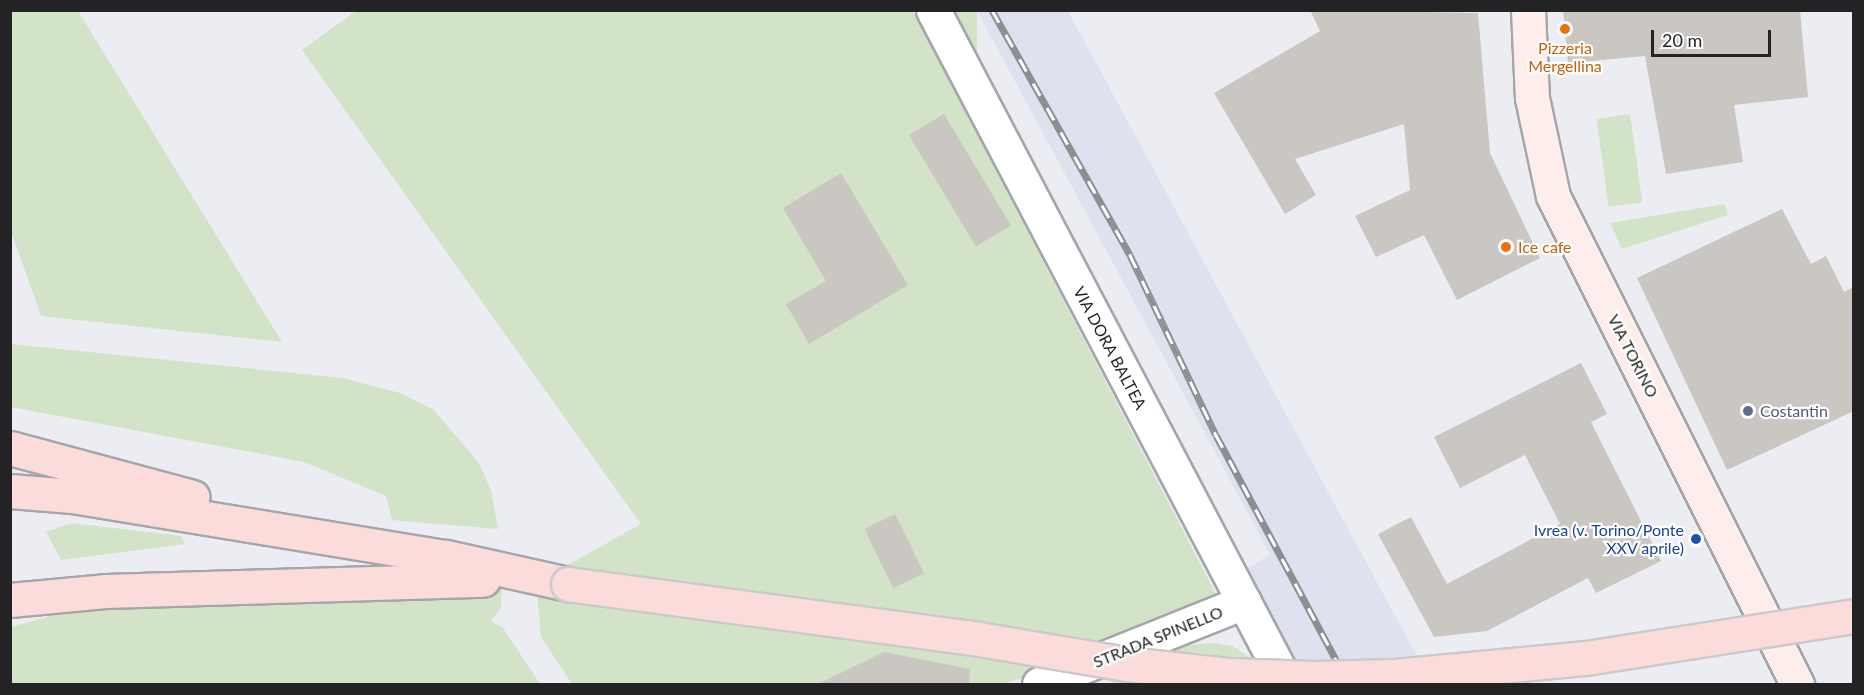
<!DOCTYPE html>
<style>
body{margin:0}
#map{position:relative;width:1864px;height:695px;overflow:hidden;background:#ecedf3;font-family:Lato,sans-serif}
div>[style]{position:absolute}
[style*='--x']{left:calc(var(--x)*1px);top:calc(var(--y)*1px);width:calc(var(--w)*1px);rotate:calc(var(--a)*1deg)}
.built>*{inset:0;background:#dee2ee}
.green>*{inset:0;background:#d3e3c7;transform-origin:0 0}
.building>*{inset:0;background:#cac6c1;transform-origin:0 0}
.roads{filter:drop-shadow(2px 0 #a4a6ab) drop-shadow(-2px 0 #a4a6ab) drop-shadow(0 2px #a4a6ab) drop-shadow(0 -2px #a4a6ab)}
.street>*{height:33px;margin:-16.5px;padding:0 16.5px;transform-origin:16.5px;border-radius:16.5px;background:#fff}
.secondary>*{height:33px;margin:-16.5px;padding:0 16.5px;transform-origin:16.5px;border-radius:16.5px;background:#fdeeec}
.primary>*{height:33px;margin:-16.5px;padding:0 16.5px;transform-origin:16.5px;border-radius:16.5px;background:#fbdcda}
.rail>*{height:7px;margin-top:-3.5px;transform-origin:0;background:repeating-linear-gradient(90deg,#fff 0 14px,#8d8e92 0 28px);box-sizing:border-box;border-block:2px solid #8d8e92}
.bridges{filter:drop-shadow(2px 0 #cacacb) drop-shadow(-2px 0 #cacacb) drop-shadow(0 2px #cacacb) drop-shadow(0 -2px #cacacb)}
.primary-bridge>*{height:33px;margin:-16.5px;padding:0 16.5px;transform-origin:16.5px;border-radius:16.5px;background:#fbdcda}
.dots>*{width:16px;height:16px;translate:-50% -50%;box-sizing:border-box;border:3px solid #fff;border-radius:50%}
span{translate:-50% -50%;white-space:nowrap;text-align:center;line-height:1.15;-webkit-text-stroke:4.5px #fff;paint-order:stroke}
.food-label{font-size:16px;color:#c56008}
.left{translate:0 -50%;text-align:left}
.street-label{font-size:16px;color:#232325}
.service-label{font-size:16px;color:#4e5e75}
.transit-label{font-size:16px;color:#164399}
.right{translate:-100% -50%;text-align:right}
.frame{position:absolute;inset:0;border:12px solid #232325;pointer-events:none}
.scale{position:absolute;left:1651px;top:30px;width:120px;height:27px;box-sizing:border-box;border:3px solid #232325;border-top:0;padding-left:8px;font-size:18px;line-height:21px;white-space:nowrap;color:#232325;-webkit-text-stroke:4px #fff;paint-order:stroke}
</style>
<div id="map">
<div class="built">
<i style="clip-path:polygon(977px 11px,1068px 11px,1432px 684px,1306px 684px,1244px 571px,1270px 554px)"></i>
</div>
<div class="green">
<i style="clip-path:polygon(10px 11px,78px 11px,282px 342px,41px 316px,11px 231px)"></i>
<i style="clip-path:polygon(356px 11px,913px 11px,1216px 594px,1068px 662px,1004px 684px,572px 684px,541px 637px,536px 583px,641px 524px,302px 50px)"></i>
<i style="left:945px;top:11px;width:32px;height:635px"></i>
<i style="left:1630px;top:114px;width:89px;height:34px;rotate:82deg"></i>
<i style="clip-path:polygon(1725px 204px,1728px 215px,1622px 249px,1610px 223px)"></i>
<i style="clip-path:polygon(11px 344px,343px 378px,400px 393px,433px 409px,479px 463px,491px 490px,498px 529px,392px 520px,386px 496px,304px 462px,11px 407px)"></i>
<i style="clip-path:polygon(72px 523px,181px 536px,185px 544px,61px 560px,46px 532px)"></i>
<i style="clip-path:polygon(502px 585px,501px 608px,491px 621px,503px 628px,540px 684px,11px 684px,11px 627px,62px 613px,148px 598px)"></i>
<i style="clip-path:polygon(1214px 643px,1233px 646px,1248px 656px,1263px 684px,1113px 684px,1107px 674px,1171px 646px)"></i>
</div>
<div class="building">
<i style="clip-path:polygon(1310px 10px,1478px 13px,1490px 153px,1540px 258px,1457px 300px,1424px 235px,1376px 257px,1355px 216px,1410px 190px,1404px 124px,1295px 159px,1316px 195px,1285px 214px,1214px 93px,1320px 31px)"></i>
<i style="clip-path:polygon(1563px 10px,1800px 10px,1808px 97px,1734px 105px,1743px 162px,1666px 174px,1645px 56px,1568px 63px)"></i>
<i style="left:944px;top:114px;width:130px;height:41px;rotate:59deg"></i>
<i style="clip-path:polygon(841px 173px,908px 285px,809px 344px,786px 304px,826px 281px,783px 208px)"></i>
<i style="clip-path:polygon(1782px 209px,1811px 264px,1826px 256px,1844px 292px,1854px 287px,1854px 411px,1727px 470px,1637px 278px)"></i>
<i style="clip-path:polygon(1581px 363px,1607px 414px,1591px 422px,1661px 561px,1596px 593px,1588px 578px,1487px 631px,1434px 637px,1378px 534px,1411px 517px,1447px 584px,1560px 524px,1525px 455px,1460px 488px,1434px 437px)"></i>
<i style="left:895px;top:514px;width:66px;height:34px;rotate:64deg"></i>
<i style="clip-path:polygon(884px 652px,970px 669px,969px 684px,818px 684px)"></i>
</div>
<div class="roads">
<div class="street">
<i style="--x:933;--y:10;--w:761;--a:62.29"></i>
<i style="--x:1039;--y:684;--w:221;--a:-21.8"></i>
</div>
<div class="secondary">
<i style="--x:1528;--y:10;--w:88;--a:87.4"></i>
<i style="--x:1532;--y:98;--w:100;--a:77.9"></i>
<i style="--x:1553;--y:196;--w:546;--a:63.43"></i>
</div>
<div class="primary">
<i style="--x:10;--y:448;--w:189;--a:15"></i>
<i style="--x:10;--y:491;--w:62;--a:4.6"></i>
<i style="--x:72;--y:496;--w:379;--a:9.3"></i>
<i style="--x:446;--y:557;--w:125;--a:12.5"></i>
<i style="--x:10;--y:600;--w:95;--a:-5.4"></i>
<i style="--x:105;--y:591;--w:378;--a:-1.7"></i>
</div>
</div>
<div class="rail">
<i style="--x:992;--y:10;--w:281;--a:60.6"></i>
<i style="--x:1130;--y:255;--w:199;--a:64.5"></i>
<i style="--x:1216;--y:435;--w:282;--a:61.9"></i>
</div>
<div class="bridges">
<div class="primary-bridge">
<i style="--x:568;--y:584;--w:403;--a:7.6"></i>
<i style="--x:967;--y:637;--w:162;--a:9.6"></i>
<i style="--x:1127;--y:664;--w:104;--a:6.1"></i>
<i style="--x:1230;--y:675;--w:83;--a:2.1"></i>
<i style="--x:1313;--y:678;--w:82;--a:-1.4"></i>
<i style="--x:1395;--y:676;--w:192;--a:-5.4"></i>
<i style="--x:1586;--y:658;--w:271;--a:-8.9"></i>
</div>
</div>
<div class="dots">
<i style="left:1565px;top:29px;background:#e8710a"></i>
<i style="left:1506px;top:247px;background:#e8710a"></i>
<i style="left:1748px;top:411px;background:#5c6f8a"></i>
<i style="left:1696px;top:539px;background:#1a4fb4"></i>
</div>
<div class="food-label">
<span style="left:1565px;top:57px">Pizzeria<br>Mergellina</span>
<span class="left" style="left:1518px;top:247px">Ice cafe</span>
</div>
<div class="street-label">
<span style="left:1110px;top:348px;rotate:62deg">VIA DORA BALTEA</span>
<span style="left:1633px;top:356px;rotate:63deg">VIA TORINO</span>
<span style="left:1158px;top:637px;rotate:-22deg">STRADA SPINELLO</span>
</div>
<div class="service-label">
<span class="left" style="left:1760px;top:411px">Costantin</span>
</div>
<div class="transit-label">
<span class="right" style="left:1684px;top:539px">Ivrea (v. Torino/Ponte<br>XXV aprile)</span>
</div>
<div class="frame"></div>
<div class="scale">20 m</div>
</div>
